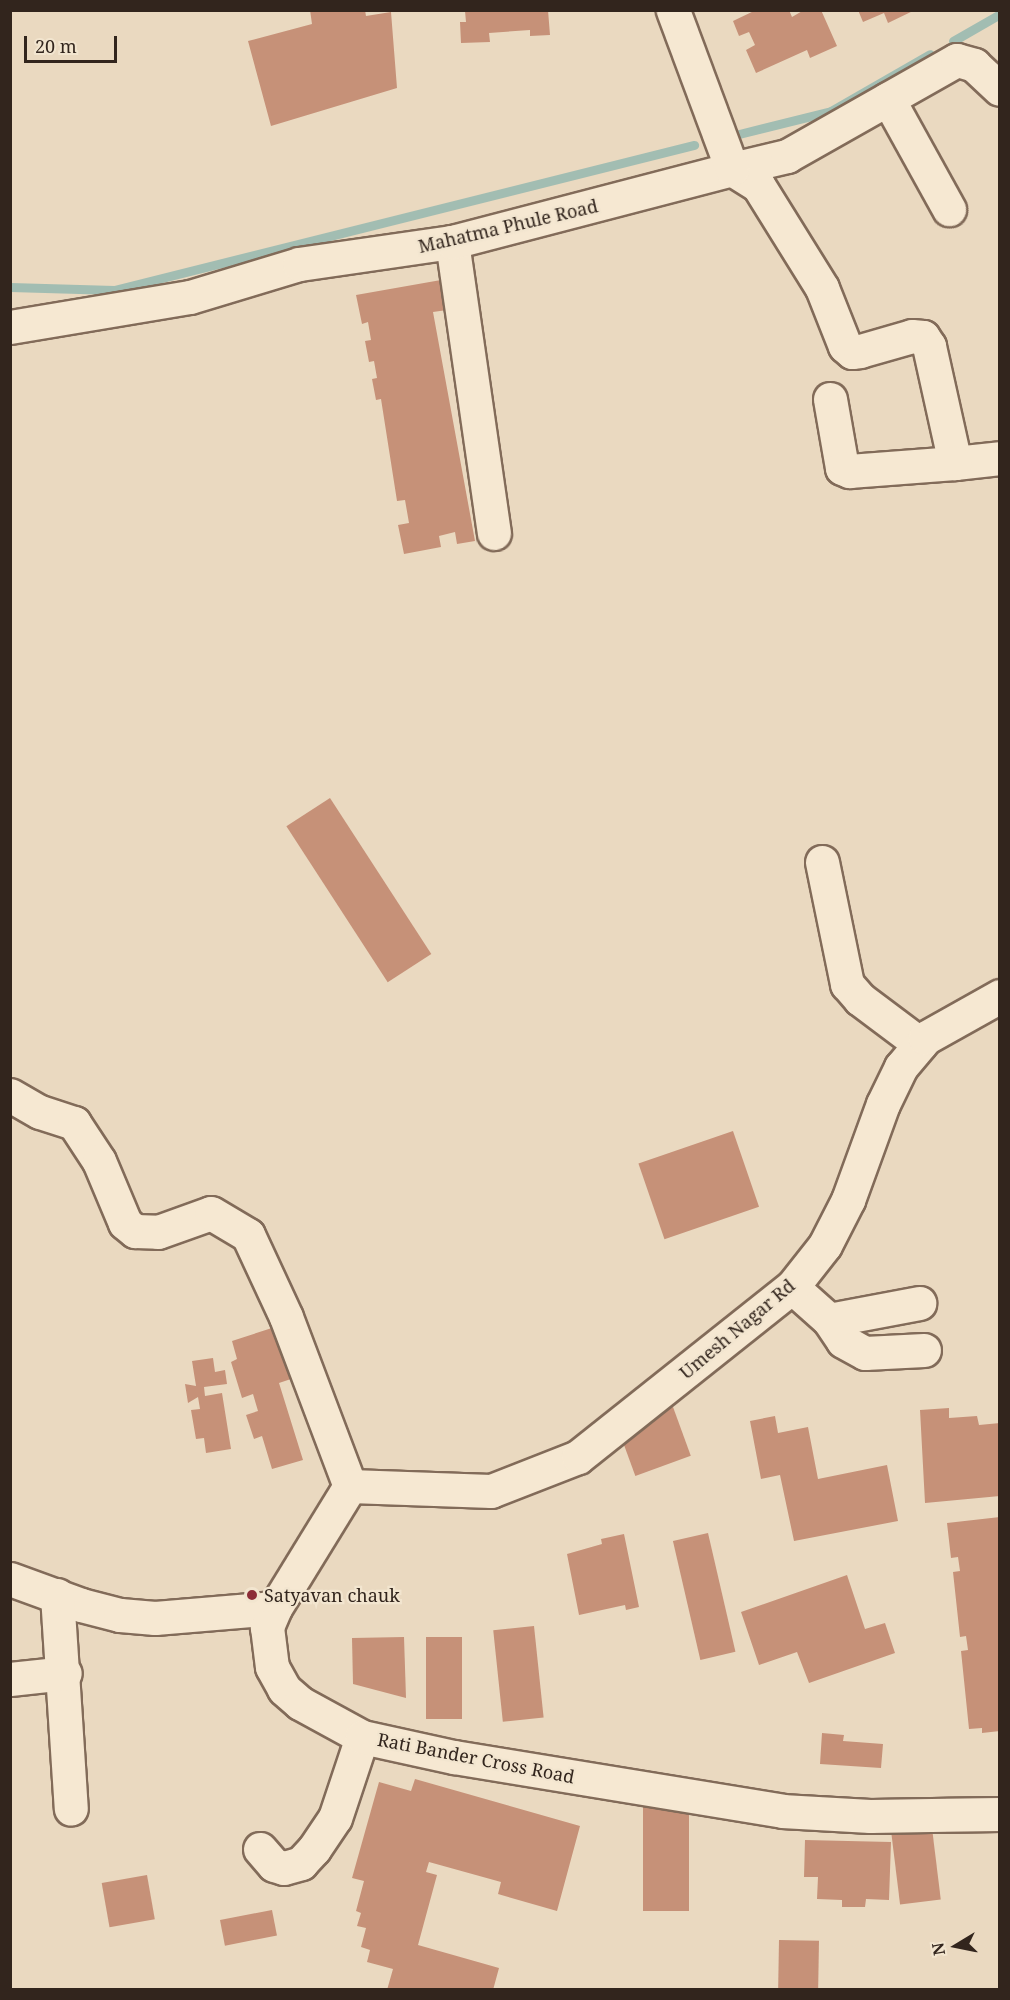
<!DOCTYPE html>
<style>
body{margin:0}
#map{position:relative;width:1010px;height:2000px;overflow:hidden;background:#ead9c0;font-family:"Noto Serif",serif}
div>[style]{position:absolute}
[style*='--x']{left:calc(var(--x)*1px);top:calc(var(--y)*1px);width:calc(var(--w)*1px);rotate:calc(var(--a)*1deg)}
.stream>*{height:9px;margin:-4.5px;padding:0 4.5px;transform-origin:4.5px;border-radius:4.5px;background:#a2bdb2}
.building>*{inset:0;background:#c69178;transform-origin:0 0}
.roads{filter:drop-shadow(2px 0 #826b59) drop-shadow(-2px 0 #826b59) drop-shadow(0 2px #826b59) drop-shadow(0 -2px #826b59)}
.minor>*{height:33px;margin:-16.5px;padding:0 16.5px;transform-origin:16.5px;border-radius:16.5px;background:#f6e8d2}
.tertiary>*{height:33px;margin:-16.5px;padding:0 16.5px;transform-origin:16.5px;border-radius:16.5px;background:#f6e8d2}
.dots>*{width:16px;height:16px;translate:-50% -50%;box-sizing:border-box;border:3px solid #f2e5cf;border-radius:50%}
span{translate:-50% -50%;white-space:nowrap;text-align:center;line-height:1.15;-webkit-text-stroke:4.5px #f2e5cf;paint-order:stroke}
.street-label{font-size:18px;color:#32251d}
.poi-label{font-size:18px;color:#32251d}
.left{translate:0 -50%;text-align:left}
.frame{position:absolute;inset:0;border:12px solid #32251d;pointer-events:none}
.north{position:absolute;left:926px;top:1916px;width:60px;height:60px;-webkit-text-stroke:4px #f2e5cf;paint-order:stroke;rotate:260deg;font-size:16px;font-weight:700;line-height:24px;text-align:center;color:#32251d}
.north::after{content:'';display:block;margin:auto;width:21px;height:27px;background:#32251d;clip-path:polygon(50% 0,100% 100%,50% 72%,0 100%)}
.scale{position:absolute;left:24px;top:36px;width:93px;height:27px;box-sizing:border-box;border:3px solid #32251d;border-top:0;padding-left:8px;font-size:18px;line-height:21px;white-space:nowrap;color:#32251d;-webkit-text-stroke:4px #f2e5cf;paint-order:stroke}
</style>
<div id="map">
<div class="stream">
<i style="--x:953;--y:41;--w:54;--a:-29.9"></i>
<i style="--x:735;--y:135;--w:99;--a:-14"></i>
<i style="--x:831;--y:111;--w:114;--a:-29.9"></i>
<i style="--x:10;--y:287;--w:104;--a:1.7"></i>
<i style="--x:114;--y:290;--w:598;--a:-14.04"></i>
</div>
<div class="building">
<i style="clip-path:polygon(310px 10px,365px 10px,366px 16px,391px 12px,397px 88px,271px 126px,248px 41px,312px 24px)"></i>
<i style="clip-path:polygon(548px 10px,550px 35px,530px 36px,530px 30px,489px 33px,490px 42px,461px 43px,460px 22px,466px 22px,465px 11px)"></i>
<i style="clip-path:polygon(756px 10px,789px 10px,792px 17px,804px 10px,821px 10px,837px 46px,810px 58px,807px 50px,756px 73px,746px 50px,755px 45px,749px 32px,739px 36px,733px 21px)"></i>
<i style="clip-path:polygon(858px 10px,915px 10px,888px 23px,884px 13px,863px 22px)"></i>
<i style="clip-path:polygon(441px 280px,447px 310px,433px 312px,475px 541px,457px 544px,455px 532px,439px 536px,441px 547px,404px 554px,398px 525px,409px 523px,405px 500px,397px 501px,381px 399px,376px 400px,372px 379px,377px 378px,374px 361px,369px 362px,365px 341px,371px 340px,368px 322px,362px 324px,356px 295px)"></i>
<i style="left:330px;top:798px;width:186px;height:52px;rotate:57deg"></i>
<i style="left:733px;top:1131px;width:80px;height:100px;rotate:71deg"></i>
<i style="clip-path:polygon(275px 1327px,291px 1379px,279px 1383px,303px 1460px,272px 1469px,262px 1436px,254px 1439px,246px 1415px,258px 1411px,253px 1394px,242px 1398px,231px 1362px,237px 1359px,232px 1341px)"></i>
<i style="clip-path:polygon(213px 1358px,215px 1372px,225px 1370px,227px 1384px,204px 1387px,205px 1396px,222px 1393px,231px 1449px,206px 1453px,204px 1438px,196px 1439px,191px 1410px,200px 1409px,198px 1397px,188px 1403px,185px 1384px,196px 1386px,192px 1361px)"></i>
<i style="left:673px;top:1407px;width:52px;height:59px;rotate:70deg"></i>
<i style="clip-path:polygon(949px 1408px,949px 1418px,977px 1416px,979px 1425px,1000px 1423px,1000px 1496px,925px 1503px,920px 1410px)"></i>
<i style="clip-path:polygon(775px 1416px,778px 1433px,808px 1427px,818px 1479px,887px 1465px,898px 1521px,794px 1541px,780px 1475px,761px 1479px,750px 1421px)"></i>
<i style="clip-path:polygon(1000px 1517px,1000px 1731px,982px 1733px,982px 1728px,969px 1729px,961px 1651px,968px 1650px,966px 1636px,960px 1637px,953px 1572px,960px 1571px,958px 1557px,951px 1558px,947px 1523px)"></i>
<i style="left:708px;top:1533px;width:122px;height:36px;rotate:77deg"></i>
<i style="clip-path:polygon(624px 1534px,639px 1607px,626px 1610px,625px 1605px,579px 1615px,567px 1554px,602px 1544px,601px 1539px)"></i>
<i style="clip-path:polygon(847px 1575px,865px 1629px,885px 1623px,895px 1653px,809px 1683px,797px 1652px,759px 1665px,741px 1612px)"></i>
<i style="left:534px;top:1626px;width:92px;height:41px;rotate:84deg"></i>
<i style="clip-path:polygon(404px 1637px,406px 1698px,353px 1684px,352px 1638px)"></i>
<i style="left:426px;top:1637px;width:36px;height:82px"></i>
<i style="clip-path:polygon(822px 1733px,844px 1735px,843px 1741px,883px 1744px,881px 1768px,820px 1764px)"></i>
<i style="clip-path:polygon(415px 1779px,580px 1826px,557px 1911px,498px 1894px,501px 1882px,429px 1862px,426px 1872px,437px 1875px,418px 1945px,499px 1968px,493px 1990px,387px 1990px,393px 1969px,367px 1962px,370px 1950px,361px 1947px,366px 1928px,357px 1926px,361px 1913px,356px 1911px,364px 1881px,352px 1878px,379px 1782px,411px 1791px)"></i>
<i style="left:643px;top:1805px;width:46px;height:106px"></i>
<i style="left:932px;top:1828px;width:72px;height:41px;rotate:83deg"></i>
<i style="clip-path:polygon(805px 1840px,891px 1842px,889px 1900px,866px 1899px,865px 1907px,842px 1907px,842px 1900px,817px 1899px,818px 1877px,804px 1877px)"></i>
<i style="left:147px;top:1875px;width:45px;height:46px;rotate:80deg"></i>
<i style="left:272px;top:1910px;width:26px;height:53px;rotate:79deg"></i>
<i style="left:779px;top:1940px;width:40px;height:50px;rotate:1deg"></i>
</div>
<div class="roads">
<div class="minor">
<i style="--x:888;--y:99;--w:126;--a:61"></i>
<i style="--x:732;--y:169;--w:31;--a:32"></i>
<i style="--x:758;--y:185;--w:121;--a:58.1"></i>
<i style="--x:822;--y:288;--w:62;--a:68.4"></i>
<i style="--x:845;--y:346;--w:9;--a:41"></i>
<i style="--x:852;--y:352;--w:8;--a:-7"></i>
<i style="--x:860;--y:351;--w:54;--a:-16.1"></i>
<i style="--x:912;--y:336;--w:11;--a:5"></i>
<i style="--x:923;--y:337;--w:11;--a:56"></i>
<i style="--x:929;--y:346;--w:120;--a:77.5"></i>
<i style="--x:955;--y:463;--w:45;--a:-6.3"></i>
<i style="--x:732;--y:169;--w:57;--a:-13.3"></i>
<i style="--x:787;--y:156;--w:195;--a:-29.5"></i>
<i style="--x:957;--y:60;--w:18;--a:16"></i>
<i style="--x:974;--y:65;--w:35;--a:43"></i>
<i style="--x:452;--y:242;--w:294;--a:81.8"></i>
<i style="--x:10;--y:327;--w:182;--a:-9.5"></i>
<i style="--x:190;--y:297;--w:114;--a:-16.8"></i>
<i style="--x:299;--y:264;--w:155;--a:-8.2"></i>
<i style="--x:452;--y:242;--w:289;--a:-14.6"></i>
<i style="--x:732;--y:169;--w:170;--a:-110.4"></i>
<i style="--x:830;--y:399;--w:70;--a:80.1"></i>
<i style="--x:842;--y:468;--w:8;--a:23"></i>
<i style="--x:849;--y:471;--w:106;--a:-4.3"></i>
<i style="--x:822;--y:862;--w:125;--a:78.4"></i>
<i style="--x:847;--y:984;--w:20;--a:49"></i>
<i style="--x:860;--y:999;--w:75;--a:36.9"></i>
<i style="--x:792;--y:1287;--w:50;--a:41.7"></i>
<i style="--x:829;--y:1320;--w:25;--a:56"></i>
<i style="--x:843;--y:1341;--w:25;--a:29"></i>
<i style="--x:865;--y:1353;--w:59;--a:-2.9"></i>
<i style="--x:829;--y:1320;--w:92;--a:-10.7"></i>
<i style="--x:10;--y:1579;--w:76;--a:20.1"></i>
<i style="--x:81;--y:1605;--w:40;--a:14.4"></i>
<i style="--x:120;--y:1615;--w:35;--a:5"></i>
<i style="--x:155;--y:1618;--w:120;--a:-4.8"></i>
<i style="--x:57;--y:1595;--w:214;--a:86.3"></i>
<i style="--x:10;--y:1679;--w:55;--a:-6.2"></i>
<i style="--x:260;--y:1849;--w:21;--a:49"></i>
<i style="--x:274;--y:1865;--w:10;--a:17"></i>
<i style="--x:284;--y:1868;--w:18;--a:-16"></i>
<i style="--x:301;--y:1863;--w:19;--a:-47"></i>
<i style="--x:314;--y:1849;--w:37;--a:-56"></i>
<i style="--x:335;--y:1818;--w:85;--a:-71.6"></i>
</div>
<div class="tertiary">
<i style="--x:10;--y:1095;--w:34;--a:30"></i>
<i style="--x:40;--y:1112;--w:36;--a:18"></i>
<i style="--x:74;--y:1123;--w:45;--a:56.7"></i>
<i style="--x:99;--y:1161;--w:67;--a:67.2"></i>
<i style="--x:125;--y:1223;--w:13;--a:39"></i>
<i style="--x:135;--y:1231;--w:23;--a:2"></i>
<i style="--x:158;--y:1232;--w:56;--a:-19.7"></i>
<i style="--x:211;--y:1213;--w:43;--a:30.7"></i>
<i style="--x:248;--y:1235;--w:90;--a:65.1"></i>
<i style="--x:286;--y:1317;--w:181;--a:69.3"></i>
<i style="--x:350;--y:1486;--w:143;--a:121.6"></i>
<i style="--x:275;--y:1608;--w:21;--a:113"></i>
<i style="--x:267;--y:1627;--w:40;--a:82.9"></i>
<i style="--x:272;--y:1667;--w:25;--a:61"></i>
<i style="--x:284;--y:1689;--w:21;--a:41"></i>
<i style="--x:300;--y:1703;--w:71;--a:28.7"></i>
<i style="--x:362;--y:1737;--w:94;--a:12.3"></i>
<i style="--x:454;--y:1757;--w:332;--a:9.3"></i>
<i style="--x:782;--y:1811;--w:88;--a:3.3"></i>
<i style="--x:870;--y:1816;--w:130;--a:-0.9"></i>
<i style="--x:350;--y:1486;--w:141;--a:2"></i>
<i style="--x:491;--y:1491;--w:93;--a:-21.3"></i>
<i style="--x:578;--y:1457;--w:273;--a:-38.5"></i>
<i style="--x:792;--y:1287;--w:53;--a:-51.8"></i>
<i style="--x:825;--y:1245;--w:51;--a:-62.9"></i>
<i style="--x:848;--y:1200;--w:102;--a:-70"></i>
<i style="--x:883;--y:1104;--w:41;--a:-64.1"></i>
<i style="--x:901;--y:1067;--w:38;--a:-50"></i>
<i style="--x:925;--y:1038;--w:86;--a:-29.2"></i>
</div>
</div>
<div class="dots">
<i style="left:252px;top:1595px;background:#8d2d37"></i>
</div>
<div class="street-label">
<span style="left:508px;top:226px;rotate:-13deg">Mahatma Phule Road</span>
<span style="left:737px;top:1329px;rotate:-40deg">Umesh Nagar Rd</span>
<span style="left:476px;top:1758px;rotate:11deg">Rati Bander Cross Road</span>
</div>
<div class="poi-label">
<span class="left" style="left:264px;top:1595px">Satyavan chauk</span>
</div>
<div class="frame"></div>
<div class="north">N</div>
<div class="scale">20 m</div>
</div>
